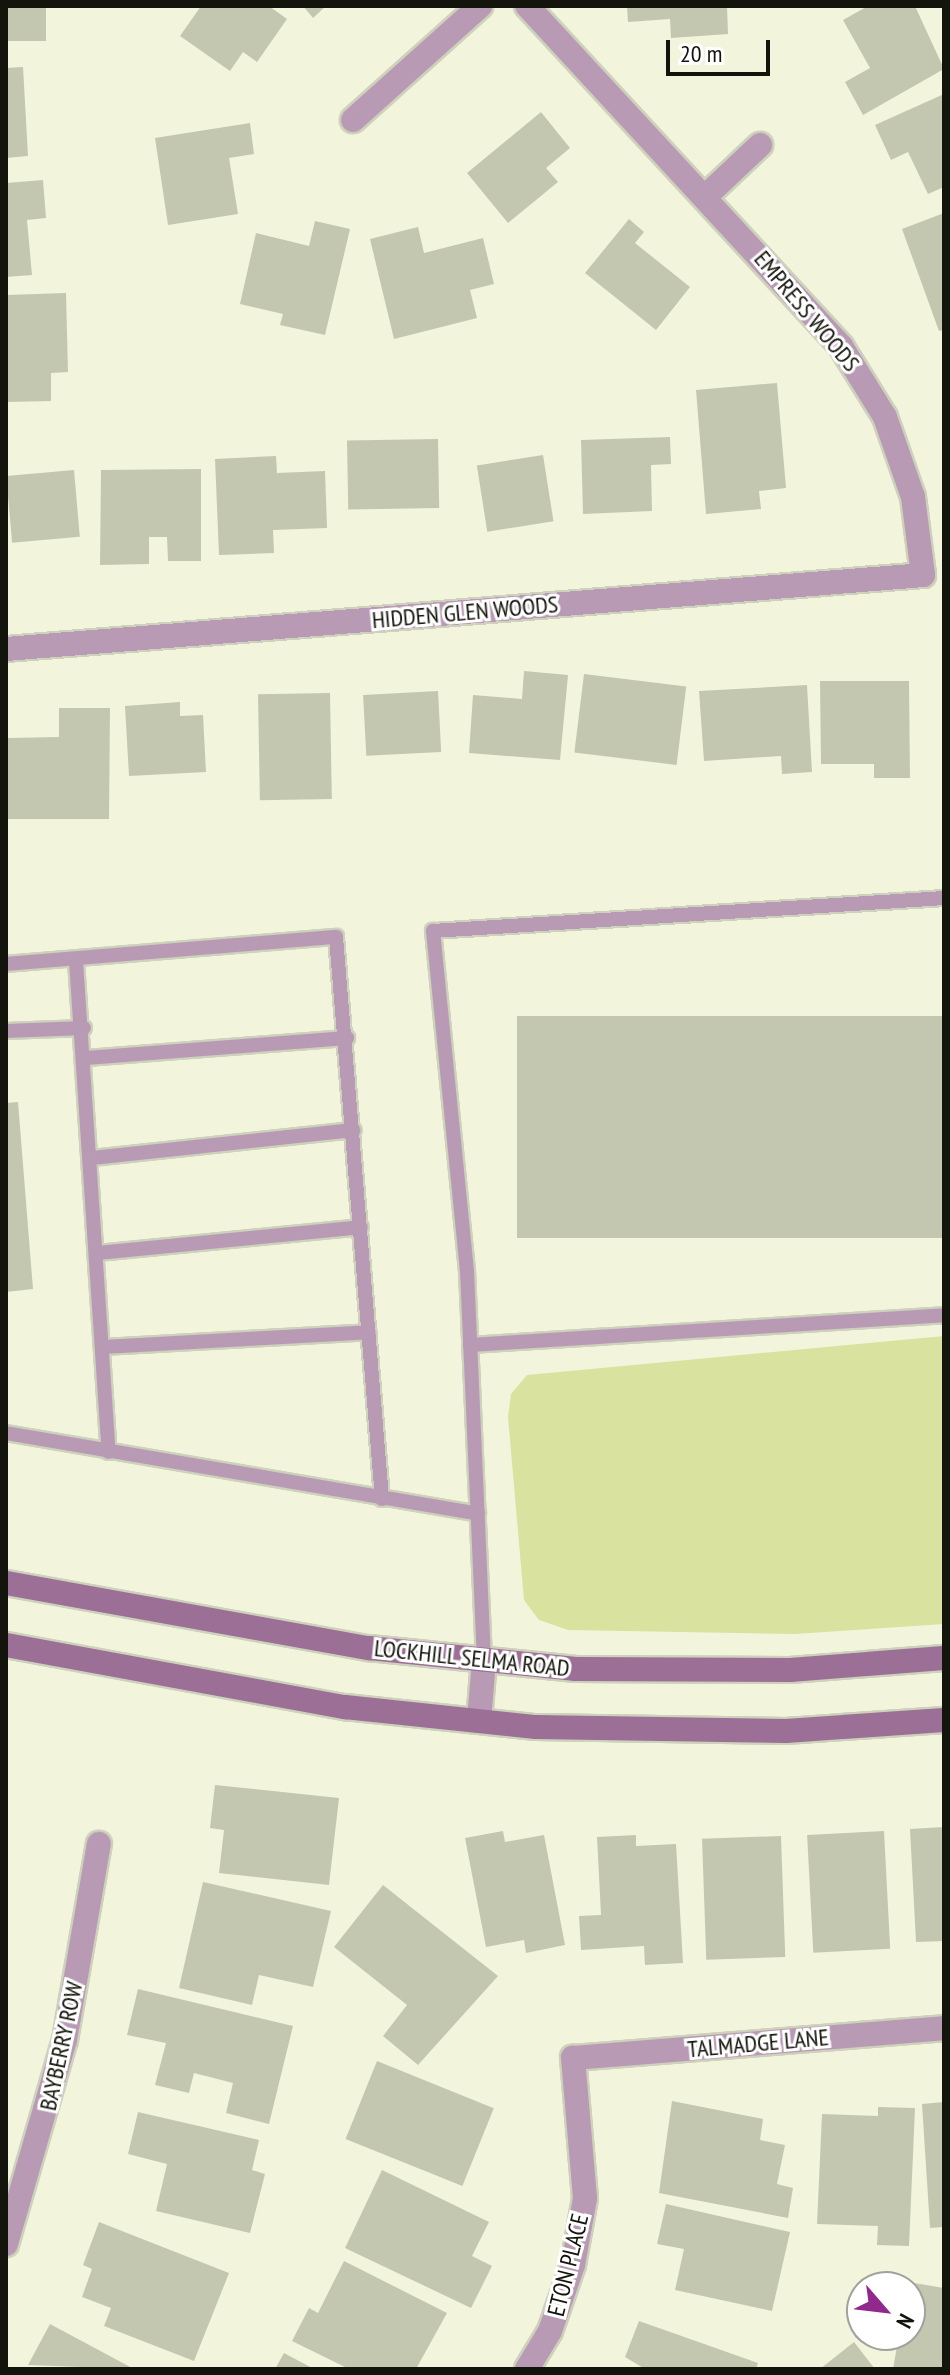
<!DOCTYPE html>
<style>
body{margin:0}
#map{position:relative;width:950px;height:2375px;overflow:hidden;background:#f2f5dc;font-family:"PT Sans Narrow",sans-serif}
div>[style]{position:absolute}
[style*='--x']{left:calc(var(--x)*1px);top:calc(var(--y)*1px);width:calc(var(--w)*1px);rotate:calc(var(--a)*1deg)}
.green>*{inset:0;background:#dae2a0}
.building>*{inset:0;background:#c4c7af;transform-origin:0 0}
.roads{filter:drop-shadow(2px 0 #ced1bb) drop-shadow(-2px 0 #ced1bb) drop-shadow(0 2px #ced1bb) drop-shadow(0 -2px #ced1bb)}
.lane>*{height:14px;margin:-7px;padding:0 7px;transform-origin:7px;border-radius:7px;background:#b89ab5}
.street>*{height:24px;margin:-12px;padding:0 12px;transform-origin:12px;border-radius:12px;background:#b89ab5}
.secondary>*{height:24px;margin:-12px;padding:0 12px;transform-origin:12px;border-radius:12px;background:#9b6f96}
span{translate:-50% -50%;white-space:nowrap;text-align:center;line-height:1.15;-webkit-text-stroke:6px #fff;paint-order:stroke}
.street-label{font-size:24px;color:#13140b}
.frame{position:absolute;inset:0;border:8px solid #13140b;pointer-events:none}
.north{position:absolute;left:846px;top:2271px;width:80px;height:80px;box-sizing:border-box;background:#fff;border:2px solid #a1a19d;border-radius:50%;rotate:118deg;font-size:22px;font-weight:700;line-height:32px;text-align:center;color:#13140b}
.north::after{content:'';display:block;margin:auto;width:28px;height:36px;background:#91288c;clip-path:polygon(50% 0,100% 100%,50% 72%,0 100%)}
.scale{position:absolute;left:666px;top:40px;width:104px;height:36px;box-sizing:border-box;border:4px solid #13140b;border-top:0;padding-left:10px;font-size:24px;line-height:28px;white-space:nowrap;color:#13140b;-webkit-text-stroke:6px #fff;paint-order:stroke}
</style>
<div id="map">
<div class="green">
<i style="clip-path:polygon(944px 1336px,944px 1624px,795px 1634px,568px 1630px,539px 1620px,524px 1600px,508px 1417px,511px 1394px,527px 1375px)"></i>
</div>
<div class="building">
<i style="left:6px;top:6px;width:40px;height:35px"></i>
<i style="clip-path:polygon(201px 6px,269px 6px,287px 19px,257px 62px,243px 52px,230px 71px,180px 36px)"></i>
<i style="clip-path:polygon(303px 6px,326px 6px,313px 18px)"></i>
<i style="clip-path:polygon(627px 6px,727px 6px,728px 34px,671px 38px,670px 19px,628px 22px)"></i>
<i style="clip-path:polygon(868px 6px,915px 6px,944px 69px,863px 115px,845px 82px,870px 68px,843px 20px)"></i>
<i style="clip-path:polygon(23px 67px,28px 156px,6px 158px,6px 68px)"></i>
<i style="clip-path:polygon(944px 94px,944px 187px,928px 194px,908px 152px,891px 160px,875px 125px)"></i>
<i style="clip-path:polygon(541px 112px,570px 148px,546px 168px,558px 182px,508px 223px,467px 173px)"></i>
<i style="clip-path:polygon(250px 123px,254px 154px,229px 158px,238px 214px,168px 225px,155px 138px)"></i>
<i style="clip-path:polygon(43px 180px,46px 218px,27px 220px,32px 275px,6px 277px,6px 183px)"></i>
<i style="clip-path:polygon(944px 213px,944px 330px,939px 331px,902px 229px)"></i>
<i style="clip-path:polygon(629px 219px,644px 232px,635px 243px,690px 287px,656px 330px,585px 273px)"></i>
<i style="clip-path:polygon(315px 221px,350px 229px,325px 335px,280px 325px,283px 314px,240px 304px,256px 233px,309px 246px)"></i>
<i style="clip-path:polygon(418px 227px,424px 253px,483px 238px,494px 284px,470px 290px,477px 318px,394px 339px,370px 239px)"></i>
<i style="clip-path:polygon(66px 293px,68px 372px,51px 373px,51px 401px,6px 402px,6px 295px)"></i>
<i style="clip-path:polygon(777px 383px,786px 488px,759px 491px,761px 509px,706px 514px,696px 390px)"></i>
<i style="clip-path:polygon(670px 437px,671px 464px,651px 465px,652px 511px,583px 514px,581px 440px)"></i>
<i style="left:438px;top:439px;width:69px;height:91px;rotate:89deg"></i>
<i style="left:543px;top:455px;width:67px;height:67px;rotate:81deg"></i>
<i style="clip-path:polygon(276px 456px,277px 473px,325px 471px,327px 528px,273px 530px,274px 553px,219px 555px,215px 459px)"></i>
<i style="clip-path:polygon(201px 469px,201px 561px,168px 561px,167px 537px,149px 537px,149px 564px,100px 565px,101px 470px)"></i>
<i style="left:74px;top:470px;width:67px;height:68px;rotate:85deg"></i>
<i style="clip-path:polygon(524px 671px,568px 675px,560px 760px,469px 753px,473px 695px,522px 699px)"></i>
<i style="left:584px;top:674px;width:103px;height:79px;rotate:7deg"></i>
<i style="clip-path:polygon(820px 681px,909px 681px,910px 778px,874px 778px,874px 764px,821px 764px)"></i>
<i style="clip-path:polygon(807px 685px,812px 772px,782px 774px,781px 756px,704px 761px,699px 691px)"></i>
<i style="left:438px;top:691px;width:61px;height:75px;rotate:87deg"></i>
<i style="left:330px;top:693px;width:106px;height:72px;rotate:89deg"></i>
<i style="clip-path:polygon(180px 702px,180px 716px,203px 715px,206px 772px,129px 776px,125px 706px)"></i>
<i style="clip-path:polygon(59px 708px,110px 708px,109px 819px,7px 819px,7px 738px,59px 737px)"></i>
<i style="left:944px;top:1016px;width:222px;height:427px;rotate:90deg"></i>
<i style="clip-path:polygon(18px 1102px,33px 1289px,6px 1292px,6px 1103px)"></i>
<i style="clip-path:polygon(215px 1785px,339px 1798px,329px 1885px,219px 1873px,224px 1830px,210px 1828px)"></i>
<i style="clip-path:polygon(944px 1827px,944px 1941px,916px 1942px,910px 1829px)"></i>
<i style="clip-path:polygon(503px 1831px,505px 1842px,544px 1835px,565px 1945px,526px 1953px,524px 1940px,486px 1947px,465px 1838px)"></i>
<i style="left:884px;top:1831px;width:118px;height:77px;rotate:87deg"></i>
<i style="clip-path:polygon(636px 1835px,636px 1846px,676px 1844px,683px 1963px,645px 1965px,644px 1946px,581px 1950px,579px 1916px,601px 1915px,597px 1837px)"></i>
<i style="left:781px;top:1836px;width:121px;height:79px;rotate:88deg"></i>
<i style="clip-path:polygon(203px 1882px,331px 1911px,313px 1987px,259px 1975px,252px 2005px,179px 1988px)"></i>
<i style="clip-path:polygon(383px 1885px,498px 1976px,418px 2065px,383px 2036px,407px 2005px,334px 1947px)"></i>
<i style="clip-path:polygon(138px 1989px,293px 2026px,269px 2124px,226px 2113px,233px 2083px,194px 2073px,189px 2093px,155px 2085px,166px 2043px,127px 2035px)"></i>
<i style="left:377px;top:2061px;width:126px;height:84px;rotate:22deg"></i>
<i style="clip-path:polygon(672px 2101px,763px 2119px,760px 2140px,785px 2145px,777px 2184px,793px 2188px,788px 2218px,659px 2193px)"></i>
<i style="clip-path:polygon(944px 2102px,944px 2227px,930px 2228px,922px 2104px)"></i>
<i style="clip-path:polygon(878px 2107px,915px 2108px,909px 2246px,877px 2245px,878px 2226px,817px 2224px,822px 2114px,878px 2116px)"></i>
<i style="clip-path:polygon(138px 2112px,259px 2140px,252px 2170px,265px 2174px,250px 2233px,156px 2211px,167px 2164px,128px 2154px)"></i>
<i style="clip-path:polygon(382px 2170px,489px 2222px,472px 2256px,492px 2266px,471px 2308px,345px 2248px)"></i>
<i style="clip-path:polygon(666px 2204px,790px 2232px,772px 2311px,675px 2290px,684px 2249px,657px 2244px)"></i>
<i style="clip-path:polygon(99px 2222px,229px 2273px,194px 2361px,104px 2326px,111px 2308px,82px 2297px,92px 2269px,83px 2265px)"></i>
<i style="clip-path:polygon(344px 2261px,447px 2313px,416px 2369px,349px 2369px,292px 2341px,309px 2308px,318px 2313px)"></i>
<i style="clip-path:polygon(908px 2282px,944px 2288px,944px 2369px,893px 2369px,899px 2335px,910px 2335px)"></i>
<i style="clip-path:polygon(639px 2321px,758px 2363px,756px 2369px,645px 2369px,625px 2357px)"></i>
<i style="clip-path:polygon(50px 2324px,134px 2369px,28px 2365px)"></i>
<i style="clip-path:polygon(854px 2342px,875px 2369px,820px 2369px)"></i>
<i style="clip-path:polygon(284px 2353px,314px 2369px,275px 2369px)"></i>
</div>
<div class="roads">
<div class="lane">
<i style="--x:76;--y:961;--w:492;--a:86.2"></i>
<i style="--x:6;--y:964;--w:331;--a:-4.7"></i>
<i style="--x:336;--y:937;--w:564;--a:85.32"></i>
<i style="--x:6;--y:1031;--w:78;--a:-2.2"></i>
<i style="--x:86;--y:1058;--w:262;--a:-4.4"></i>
<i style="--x:92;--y:1158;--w:263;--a:-6.1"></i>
<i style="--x:97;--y:1253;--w:265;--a:-5.6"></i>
<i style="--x:470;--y:1345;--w:475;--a:-3.6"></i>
<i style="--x:103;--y:1347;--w:266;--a:-3.2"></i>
<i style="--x:6;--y:1433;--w:479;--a:9.7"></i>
<i style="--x:484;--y:1660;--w:389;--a:-92.5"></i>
<i style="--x:467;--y:1271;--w:342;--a:-95.7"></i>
<i style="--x:433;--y:931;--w:512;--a:-3.69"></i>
</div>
<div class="street">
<i style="--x:353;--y:120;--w:171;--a:-41.9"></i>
<i style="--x:707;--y:195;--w:73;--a:-43.3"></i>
<i style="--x:6;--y:649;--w:920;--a:-4.61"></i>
<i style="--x:923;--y:575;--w:79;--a:-97.3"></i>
<i style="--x:913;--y:497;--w:85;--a:-109.3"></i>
<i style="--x:885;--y:417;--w:84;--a:-121.8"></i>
<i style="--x:841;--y:346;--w:463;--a:-132.7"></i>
<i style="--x:479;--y:1721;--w:61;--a:-85.3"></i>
<i style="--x:6;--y:2244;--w:212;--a:-73.9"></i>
<i style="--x:65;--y:2040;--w:199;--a:-80.2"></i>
<i style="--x:527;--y:2369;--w:44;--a:-58.8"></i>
<i style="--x:550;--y:2331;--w:70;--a:-70.8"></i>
<i style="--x:573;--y:2265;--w:68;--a:-79.8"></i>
<i style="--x:585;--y:2198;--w:141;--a:-94.9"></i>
<i style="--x:573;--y:2058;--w:372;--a:-4.6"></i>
</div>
<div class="secondary">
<i style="--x:6;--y:1583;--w:369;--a:10.2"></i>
<i style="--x:369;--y:1648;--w:208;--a:5.8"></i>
<i style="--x:576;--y:1669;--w:214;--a:0.3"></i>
<i style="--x:790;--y:1670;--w:154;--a:-4.5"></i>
<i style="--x:6;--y:1645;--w:345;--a:10.4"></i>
<i style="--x:345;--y:1707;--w:192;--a:6"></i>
<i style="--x:536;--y:1727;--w:250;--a:0.9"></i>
<i style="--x:786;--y:1731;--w:158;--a:-4"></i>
</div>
</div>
<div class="street-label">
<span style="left:807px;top:311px;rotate:50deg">EMPRESS WOODS</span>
<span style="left:465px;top:612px;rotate:-5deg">HIDDEN GLEN WOODS</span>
<span style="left:472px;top:1658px;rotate:6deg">LOCKHILL SELMA ROAD</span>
<span style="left:758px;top:2043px;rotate:-5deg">TALMADGE LANE</span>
<span style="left:61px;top:2046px;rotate:-78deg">BAYBERRY ROW</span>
<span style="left:568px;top:2265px;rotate:-76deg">ETON PLACE</span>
</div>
<div class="frame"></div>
<div class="north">N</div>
<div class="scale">20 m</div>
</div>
